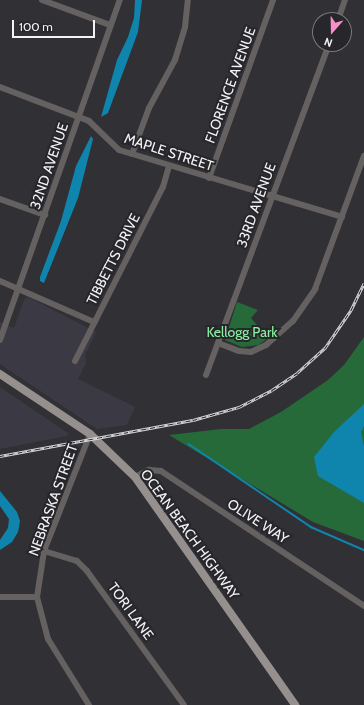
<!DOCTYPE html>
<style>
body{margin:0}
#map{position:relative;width:364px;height:705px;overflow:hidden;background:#313035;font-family:Cabin,sans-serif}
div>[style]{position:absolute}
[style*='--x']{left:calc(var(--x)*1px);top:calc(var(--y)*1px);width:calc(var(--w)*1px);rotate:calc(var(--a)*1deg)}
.built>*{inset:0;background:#3b3a44}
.green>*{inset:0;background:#266a39}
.water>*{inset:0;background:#0f85ae}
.stream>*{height:1.5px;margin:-0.75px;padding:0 0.75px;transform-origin:0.75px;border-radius:0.75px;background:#0f85ae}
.minor>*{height:6px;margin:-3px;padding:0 3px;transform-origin:3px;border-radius:3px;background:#646160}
.major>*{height:8px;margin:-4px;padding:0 4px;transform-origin:4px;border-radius:4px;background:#95908e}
.rail>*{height:3px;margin-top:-1.5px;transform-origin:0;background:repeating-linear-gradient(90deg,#27272b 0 4.5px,#d9d8dc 0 9px);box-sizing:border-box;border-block:1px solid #d9d8dc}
span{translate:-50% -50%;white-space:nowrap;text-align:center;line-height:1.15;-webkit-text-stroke:4px #27272b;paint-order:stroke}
.street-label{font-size:14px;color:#f3f2f5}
.park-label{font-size:14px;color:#8df0a3}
.north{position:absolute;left:312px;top:12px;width:40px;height:40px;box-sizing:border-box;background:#27272b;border:1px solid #79787c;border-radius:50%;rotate:200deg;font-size:11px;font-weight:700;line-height:16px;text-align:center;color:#f3f2f5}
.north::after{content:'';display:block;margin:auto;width:14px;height:18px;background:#f98fca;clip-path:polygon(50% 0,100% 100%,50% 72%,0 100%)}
.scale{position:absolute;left:12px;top:20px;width:83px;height:18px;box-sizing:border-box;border:2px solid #f3f2f5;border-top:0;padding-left:5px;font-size:12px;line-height:14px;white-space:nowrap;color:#f3f2f5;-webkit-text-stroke:3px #27272b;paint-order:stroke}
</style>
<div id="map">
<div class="built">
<i style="clip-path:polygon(28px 297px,96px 332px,85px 355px,86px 363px,78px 379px,135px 407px,127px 425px,97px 429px,0 364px,0 322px,14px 328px,24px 300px)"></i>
<i style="clip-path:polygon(0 387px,69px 434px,67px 436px,0 449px)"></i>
</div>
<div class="green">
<i style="clip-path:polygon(237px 302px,258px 310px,251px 318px,268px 338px,258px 345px,242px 347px,225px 340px)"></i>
<i style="clip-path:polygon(364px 337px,364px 541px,313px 522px,169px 435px,221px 429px,249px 429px,281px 412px,328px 380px,344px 365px)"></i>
</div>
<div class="water">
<i style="clip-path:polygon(135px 0,142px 0,138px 32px,108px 113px,101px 117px,117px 60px,128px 37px,134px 18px)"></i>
<i style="clip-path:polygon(91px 136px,93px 139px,78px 198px,44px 283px,40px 281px,40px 277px,61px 221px,76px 166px)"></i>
<i style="clip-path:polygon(364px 404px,364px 426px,361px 432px,364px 447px,364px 503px,318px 476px,314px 457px,334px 432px)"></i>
<i style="clip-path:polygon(0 491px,17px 512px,20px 521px,18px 532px,12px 542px,0 550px,0 540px,8px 528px,9px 519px,0 506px)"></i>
</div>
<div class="stream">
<i style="--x:189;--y:444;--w:148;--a:34.2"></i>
<i style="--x:311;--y:527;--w:58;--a:23.5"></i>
</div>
<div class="minor">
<i style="--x:42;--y:0;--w:72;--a:20.2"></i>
<i style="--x:338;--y:20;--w:21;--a:-71"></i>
<i style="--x:0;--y:87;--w:95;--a:20.9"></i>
<i style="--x:89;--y:121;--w:42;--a:44"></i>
<i style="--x:119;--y:150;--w:233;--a:16.7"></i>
<i style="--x:132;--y:154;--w:49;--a:-69.7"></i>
<i style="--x:149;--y:108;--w:55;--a:-61.6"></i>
<i style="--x:175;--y:60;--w:34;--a:-73"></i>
<i style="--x:185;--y:27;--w:27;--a:-84"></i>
<i style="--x:209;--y:178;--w:189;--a:-70.2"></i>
<i style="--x:0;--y:199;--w:48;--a:19.6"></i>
<i style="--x:0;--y:281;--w:103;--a:23.6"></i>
<i style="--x:0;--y:340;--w:361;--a:-70.6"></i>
<i style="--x:218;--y:343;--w:22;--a:21"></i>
<i style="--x:239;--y:351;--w:12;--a:5"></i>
<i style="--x:251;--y:352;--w:17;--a:-25"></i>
<i style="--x:266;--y:345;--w:36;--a:-42"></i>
<i style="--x:293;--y:321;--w:39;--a:-55"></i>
<i style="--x:315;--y:289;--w:142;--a:-69.8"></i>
<i style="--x:75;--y:361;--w:195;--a:-63.2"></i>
<i style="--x:163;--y:187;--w:22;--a:-74"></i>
<i style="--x:206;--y:375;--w:353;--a:-69.6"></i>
<i style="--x:135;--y:477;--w:16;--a:-27"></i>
<i style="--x:149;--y:470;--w:12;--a:5"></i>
<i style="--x:161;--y:471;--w:244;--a:33.6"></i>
<i style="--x:44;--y:551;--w:34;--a:17"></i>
<i style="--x:77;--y:561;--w:14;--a:45"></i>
<i style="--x:87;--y:571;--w:165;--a:54.1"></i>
<i style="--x:0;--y:597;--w:37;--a:0"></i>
<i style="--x:89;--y:705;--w:78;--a:-121.8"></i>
<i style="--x:48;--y:639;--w:43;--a:-104.7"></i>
<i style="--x:37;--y:597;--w:47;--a:-81.3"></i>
<i style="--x:44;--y:551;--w:126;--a:-68.5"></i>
</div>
<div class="major">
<i style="--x:0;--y:374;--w:108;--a:33.7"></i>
<i style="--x:90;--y:434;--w:62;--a:43.7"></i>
<i style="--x:135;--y:477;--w:279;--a:54.9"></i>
</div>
<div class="rail">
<i style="--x:0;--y:456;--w:196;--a:-10.6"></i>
<i style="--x:193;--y:420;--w:48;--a:-15.8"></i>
<i style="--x:239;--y:407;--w:37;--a:-27"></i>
<i style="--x:272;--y:390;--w:30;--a:-34"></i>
<i style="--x:297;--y:373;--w:38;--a:-42"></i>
<i style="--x:325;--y:348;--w:46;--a:-55.6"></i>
<i style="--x:351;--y:310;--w:30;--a:-64"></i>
</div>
<div class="street-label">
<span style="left:230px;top:85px;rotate:-70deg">FLORENCE AVENUE</span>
<span style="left:169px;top:152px;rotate:18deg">MAPLE STREET</span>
<span style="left:49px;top:166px;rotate:-71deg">32ND AVENUE</span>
<span style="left:256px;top:205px;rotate:-70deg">33RD AVENUE</span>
<span style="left:113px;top:259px;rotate:-63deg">TIBBETTS DRIVE</span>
<span style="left:53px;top:500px;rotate:-70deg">NEBRASKA STREET</span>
<span style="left:258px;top:521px;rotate:33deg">OLIVE WAY</span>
<span style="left:190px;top:534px;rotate:54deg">OCEAN BEACH HIGHWAY</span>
<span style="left:131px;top:611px;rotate:54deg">TORI LANE</span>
</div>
<div class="park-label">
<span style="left:242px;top:332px">Kellogg Park</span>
</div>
<div class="north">N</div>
<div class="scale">100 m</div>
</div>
